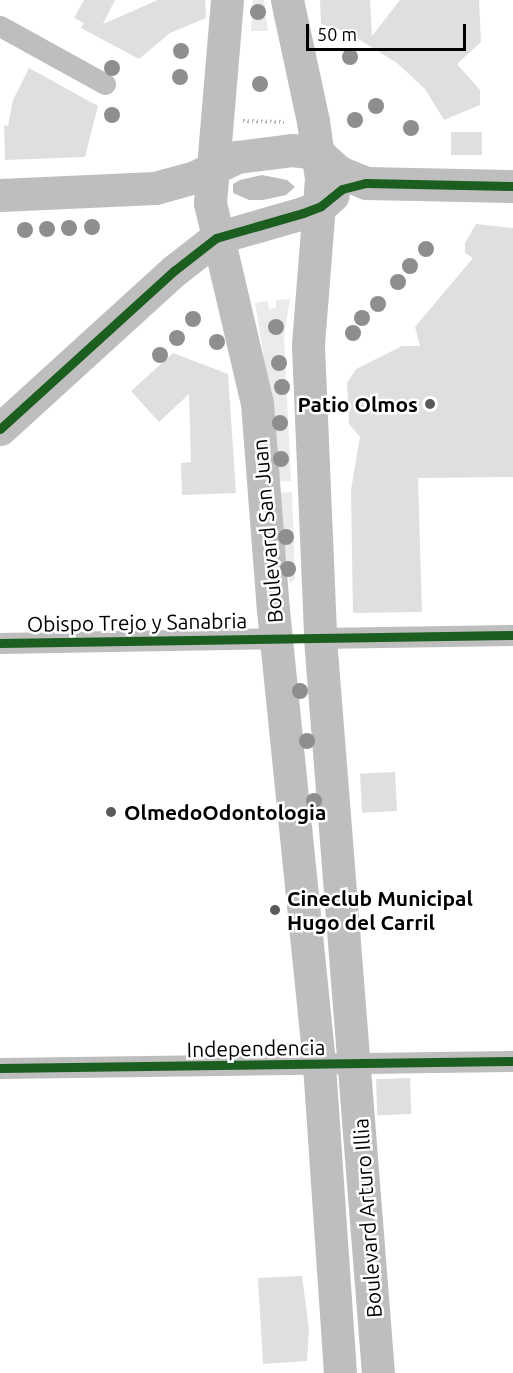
<!DOCTYPE html>
<style>
body{margin:0}
#map{position:relative;width:513px;height:1373px;overflow:hidden;background:#fff;font-family:Ubuntu,sans-serif}
div>[style]{position:absolute}
[style*='--x']{left:calc(var(--x)*1px);top:calc(var(--y)*1px);width:calc(var(--w)*1px);rotate:calc(var(--a)*1deg)}
.green>*{inset:0;background:#ebebeb}
.water>*{inset:0;background:#bebebe}
.building>*{inset:0;background:#dfdfdf;transform-origin:0 0}
.path>*{height:4px;margin-top:-2px;transform-origin:0;background:repeating-linear-gradient(90deg,#b9b9b9 0 1.5px,transparent 0 4.5px)}
.minor>*{height:21px;margin:-10.5px;padding:0 10.5px;transform-origin:10.5px;border-radius:10.5px;background:#bebebe}
.primary>*{height:33px;margin:-16.5px;padding:0 16.5px;transform-origin:16.5px;border-radius:16.5px;background:#bebebe}
.cycleway>*{height:9px;margin:-4.5px;padding:0 4.5px;transform-origin:4.5px;border-radius:4.5px;background:#1b5e20}
.trees>*{width:16px;height:16px;margin:-8px;border-radius:50%;background:#8e8e8e}
.dots>*{width:16px;height:16px;translate:-50% -50%;box-sizing:border-box;border:3px solid #fff;border-radius:50%}
span{translate:-50% -50%;white-space:nowrap;text-align:center;line-height:1.15;-webkit-text-stroke:5px #fff;paint-order:stroke}
.poi-label{font-size:21px;color:#000;font-weight:700}
.right{translate:-100% -50%;text-align:right}
.left{translate:0 -50%;text-align:left}
.street-label{font-size:21px;color:#000}
.scale{position:absolute;left:306px;top:24px;width:160px;height:27px;box-sizing:border-box;border:3px solid #000;border-top:0;padding-left:8px;font-size:18px;line-height:21px;white-space:nowrap;color:#000;-webkit-text-stroke:4px #fff;paint-order:stroke}
</style>
<div id="map">
<div class="green">
<i style="clip-path:polygon(253px 0,264px 0,268px 31px,251px 31px)"></i>
<i style="clip-path:polygon(290px 299px,284px 336px,291px 481px,276px 482px,266px 371px,255px 303px,268px 301px,269px 309px,276px 308px,276px 300px)"></i>
<i style="clip-path:polygon(292px 492px,295px 579px,290px 584px,277px 493px)"></i>
</div>
<div class="water">
<i style="clip-path:polygon(262px 175px,287px 180px,295px 187px,286px 195px,263px 200px,249px 200px,233px 193px,233px 184px,240px 180px)"></i>
</div>
<div class="building">
<i style="clip-path:polygon(84px 0,115px 0,103px 24px,158px 0,205px 0,206px 18px,170px 33px,139px 59px,81px 28px,84px 23px,74px 18px)"></i>
<i style="clip-path:polygon(320px 0,370px 0,372px 36px,400px 0,479px 0,481px 42px,457px 64px,480px 90px,480px 105px,444px 120px,425px 89px,397px 63px,347px 32px,321px 24px)"></i>
<i style="clip-path:polygon(29px 68px,98px 106px,85px 157px,5px 160px,4px 125px,8px 126px,13px 100px)"></i>
<i style="left:451px;top:132px;width:31px;height:23px"></i>
<i style="clip-path:polygon(476px 224px,513px 228px,513px 477px,418px 478px,422px 612px,353px 613px,351px 490px,360px 437px,349px 424px,347px 383px,356px 369px,402px 346px,420px 346px,415px 327px,473px 258px,465px 253px,465px 243px)"></i>
<i style="clip-path:polygon(173px 353px,228px 374px,236px 493px,182px 495px,181px 463px,191px 462px,189px 394px,159px 422px,131px 391px)"></i>
<i style="left:395px;top:772px;width:39px;height:35px;rotate:87deg"></i>
<i style="left:410px;top:1078px;width:36px;height:34px;rotate:88deg"></i>
<i style="clip-path:polygon(302px 1276px,309px 1329px,307px 1361px,263px 1364px,258px 1278px)"></i>
</div>
<div class="path">
<i style="--x:243;--y:121;--w:41;--a:1.4"></i>
</div>
<div class="minor">
<i style="--x:0;--y:26;--w:120;--a:28.9"></i>
<i style="--x:320;--y:638;--w:193;--a:-0.9"></i>
<i style="--x:0;--y:643;--w:276;--a:-1"></i>
<i style="--x:0;--y:1068;--w:513;--a:-0.78"></i>
</div>
<div class="primary">
<i style="--x:227;--y:0;--w:204;--a:94.8"></i>
<i style="--x:210;--y:203;--w:205;--a:76.8"></i>
<i style="--x:257;--y:403;--w:208;--a:85.6"></i>
<i style="--x:273;--y:610;--w:457;--a:84.2"></i>
<i style="--x:319;--y:1065;--w:309;--a:86.1"></i>
<i style="--x:287;--y:0;--w:124;--a:77.9"></i>
<i style="--x:313;--y:121;--w:59;--a:82.1"></i>
<i style="--x:321;--y:179;--w:168;--a:94.5"></i>
<i style="--x:308;--y:346;--w:292;--a:87.6"></i>
<i style="--x:320;--y:638;--w:737;--a:85.49"></i>
<i style="--x:0;--y:195;--w:155;--a:-2.6"></i>
<i style="--x:155;--y:188;--w:41;--a:-15.4"></i>
<i style="--x:195;--y:177;--w:47;--a:-25.5"></i>
<i style="--x:237;--y:157;--w:55;--a:-7.3"></i>
<i style="--x:292;--y:150;--w:26;--a:7"></i>
<i style="--x:318;--y:153;--w:28;--a:42"></i>
<i style="--x:339;--y:172;--w:29;--a:22"></i>
<i style="--x:366;--y:183;--w:147;--a:1.2"></i>
<i style="--x:0;--y:429;--w:236;--a:-42.3"></i>
<i style="--x:175;--y:270;--w:52;--a:-38"></i>
<i style="--x:216;--y:238;--w:91;--a:-16"></i>
<i style="--x:303;--y:213;--w:19;--a:-21"></i>
<i style="--x:321;--y:206;--w:16;--a:-43"></i>
</div>
<div class="cycleway">
<i style="--x:0;--y:429;--w:236;--a:-42.3"></i>
<i style="--x:175;--y:270;--w:52;--a:-38"></i>
<i style="--x:216;--y:238;--w:91;--a:-16"></i>
<i style="--x:303;--y:213;--w:19;--a:-21"></i>
<i style="--x:321;--y:206;--w:27;--a:-39"></i>
<i style="--x:342;--y:189;--w:25;--a:-14"></i>
<i style="--x:366;--y:183;--w:147;--a:1.2"></i>
<i style="--x:0;--y:643;--w:513;--a:-0.89"></i>
<i style="--x:0;--y:1068;--w:513;--a:-0.78"></i>
</div>
<div class="trees">
<i style="left:258px;top:12px"></i>
<i style="left:181px;top:51px"></i>
<i style="left:350px;top:57px"></i>
<i style="left:112px;top:68px"></i>
<i style="left:180px;top:77px"></i>
<i style="left:260px;top:84px"></i>
<i style="left:376px;top:106px"></i>
<i style="left:112px;top:115px"></i>
<i style="left:355px;top:120px"></i>
<i style="left:411px;top:128px"></i>
<i style="left:92px;top:227px"></i>
<i style="left:69px;top:228px"></i>
<i style="left:47px;top:229px"></i>
<i style="left:25px;top:230px"></i>
<i style="left:426px;top:249px"></i>
<i style="left:410px;top:266px"></i>
<i style="left:398px;top:282px"></i>
<i style="left:378px;top:304px"></i>
<i style="left:362px;top:318px"></i>
<i style="left:193px;top:319px"></i>
<i style="left:276px;top:327px"></i>
<i style="left:353px;top:333px"></i>
<i style="left:177px;top:338px"></i>
<i style="left:217px;top:342px"></i>
<i style="left:160px;top:355px"></i>
<i style="left:279px;top:363px"></i>
<i style="left:282px;top:387px"></i>
<i style="left:280px;top:423px"></i>
<i style="left:281px;top:459px"></i>
<i style="left:286px;top:537px"></i>
<i style="left:288px;top:569px"></i>
<i style="left:300px;top:691px"></i>
<i style="left:307px;top:741px"></i>
<i style="left:314px;top:801px"></i>
</div>
<div class="dots">
<i style="left:430px;top:404px;background:#595959"></i>
<i style="left:111px;top:812px;background:#595959"></i>
<i style="left:275px;top:910px;background:#595959"></i>
</div>
<div class="poi-label">
<span class="right" style="left:418px;top:404px">Patio Olmos</span>
<span class="left" style="left:124px;top:812px">OlmedoOdontologia</span>
<span class="left" style="left:287px;top:910px">Cineclub Municipal<br>Hugo del Carril</span>
</div>
<div class="street-label">
<span style="left:267px;top:531px;rotate:-95deg">Boulevard San Juan</span>
<span style="left:137px;top:622px;rotate:-1deg">Obispo Trejo y Sanabria</span>
<span style="left:256px;top:1048px;rotate:-1deg">Independencia</span>
<span style="left:367px;top:1218px;rotate:-94deg">Boulevard Arturo Illia</span>
</div>
<div class="scale">50 m</div>
</div>
